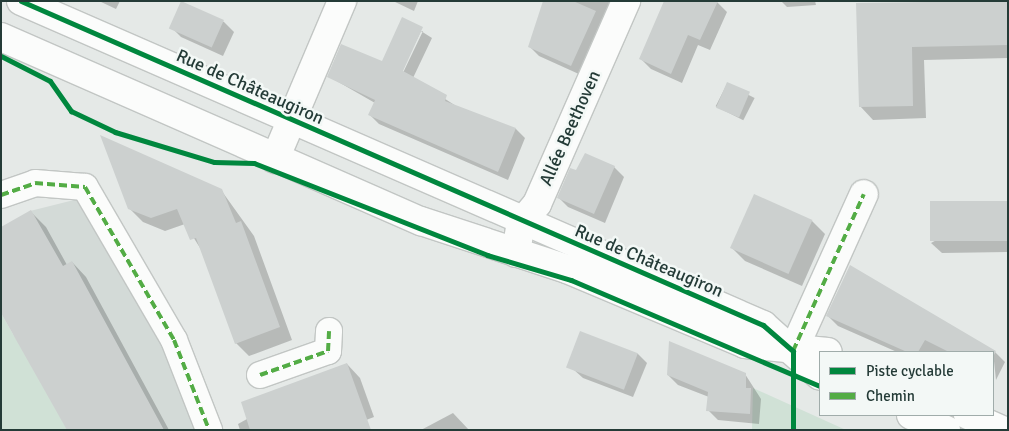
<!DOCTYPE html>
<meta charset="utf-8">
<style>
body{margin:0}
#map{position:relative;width:1009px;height:431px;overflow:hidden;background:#e5e9e7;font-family:Signika,sans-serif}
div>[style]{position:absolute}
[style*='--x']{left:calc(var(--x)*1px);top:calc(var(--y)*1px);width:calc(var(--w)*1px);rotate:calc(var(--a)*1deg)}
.built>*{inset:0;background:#d3dad7}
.green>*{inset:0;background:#d0e1d6}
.shadow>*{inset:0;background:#0003;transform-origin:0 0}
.building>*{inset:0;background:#ccd0cf;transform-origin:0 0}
.roads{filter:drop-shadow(1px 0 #c2c6c4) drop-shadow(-1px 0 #c2c6c4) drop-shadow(0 1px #c2c6c4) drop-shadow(0 -1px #c2c6c4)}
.pedestrian>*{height:26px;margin:-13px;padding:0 13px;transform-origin:13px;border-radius:13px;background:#fbfcfb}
.minor>*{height:28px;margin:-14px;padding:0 14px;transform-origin:14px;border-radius:14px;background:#fbfcfb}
.secondary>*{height:28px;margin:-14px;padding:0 14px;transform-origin:14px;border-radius:14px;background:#fbfcfb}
.quiet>*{height:4px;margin-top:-2px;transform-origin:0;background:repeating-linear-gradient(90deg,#53ac45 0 8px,transparent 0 12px)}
.cycleway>*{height:5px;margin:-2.5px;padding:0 2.5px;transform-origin:2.5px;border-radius:2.5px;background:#00873e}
span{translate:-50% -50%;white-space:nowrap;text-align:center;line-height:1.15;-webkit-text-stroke:5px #f3f8f6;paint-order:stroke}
.street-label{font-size:18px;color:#243b37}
.frame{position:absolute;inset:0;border:2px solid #243b37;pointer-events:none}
.legend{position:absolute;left:819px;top:351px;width:175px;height:65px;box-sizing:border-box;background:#f3f8f6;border:1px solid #a0acaa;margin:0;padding:6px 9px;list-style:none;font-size:15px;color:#243b37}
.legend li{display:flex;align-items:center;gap:10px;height:25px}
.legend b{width:25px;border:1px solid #a0acaa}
</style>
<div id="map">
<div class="built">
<i style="clip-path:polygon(82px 198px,177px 370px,204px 430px,1px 430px,30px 211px)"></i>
</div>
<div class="green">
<i style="clip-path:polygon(1px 313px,66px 428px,65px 430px,1px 430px)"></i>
<i style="clip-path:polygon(753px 388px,846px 430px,752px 430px)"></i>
</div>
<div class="shadow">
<i style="clip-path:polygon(99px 1px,120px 1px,116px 9px)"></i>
<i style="clip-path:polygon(393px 1px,418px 1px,414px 11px)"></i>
<i style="clip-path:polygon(572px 1px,614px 1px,581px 75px,539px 56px,530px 47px)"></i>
<i style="clip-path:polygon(781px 1px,815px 1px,816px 5px,787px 7px)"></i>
<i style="clip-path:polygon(1008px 1px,1008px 58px,924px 60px,926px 118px,873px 120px,860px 106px,857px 4px)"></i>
<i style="clip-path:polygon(717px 2px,727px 12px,710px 50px,698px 45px,682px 83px,651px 69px,641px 59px)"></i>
<i style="clip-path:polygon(182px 3px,224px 22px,234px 32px,223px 56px,181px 37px,171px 27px)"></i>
<i style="clip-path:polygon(evenodd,402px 19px,432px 38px,413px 78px,456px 106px,516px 129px,525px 138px,508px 180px,379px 124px,370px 115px,375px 103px,328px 76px,383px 63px,402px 19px,421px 31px,423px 31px,401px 77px,399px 76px,421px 31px)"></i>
<i style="left:727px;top:84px;width:31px;height:25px;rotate:27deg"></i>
<i style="clip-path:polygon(614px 167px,624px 177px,605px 223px,568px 207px,558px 197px,577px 172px)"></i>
<i style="clip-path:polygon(221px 190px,254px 236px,292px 340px,249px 356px,236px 343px,202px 251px,185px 224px,165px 231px,143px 222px,129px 208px)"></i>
<i style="clip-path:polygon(755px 196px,812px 221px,825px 234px,802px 286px,745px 261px,732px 248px)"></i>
<i style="clip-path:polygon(1008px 201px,1008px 252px,942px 253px,931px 243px)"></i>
<i style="clip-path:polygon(31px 212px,46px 227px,67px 265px,72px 262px,86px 277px,169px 430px,68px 430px)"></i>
<i style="clip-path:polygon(828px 316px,995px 352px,1005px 362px,996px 380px,993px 352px,897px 352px,838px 326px)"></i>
<i style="clip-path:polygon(580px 333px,638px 354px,647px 363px,633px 397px,583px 378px,573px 369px)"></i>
<i style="clip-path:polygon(347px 364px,360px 378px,374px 417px,340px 430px,240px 430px,238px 424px)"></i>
<i style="clip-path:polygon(745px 374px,761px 399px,759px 424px,718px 420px,708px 410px,709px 397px,678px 385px,668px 375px)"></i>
<i style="clip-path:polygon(453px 413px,469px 430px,421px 430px)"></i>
</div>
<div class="building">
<i style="left:181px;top:1px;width:47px;height:30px;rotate:24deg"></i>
<i style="clip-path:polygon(543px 1px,573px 1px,596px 11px,571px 66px,528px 47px)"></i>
<i style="clip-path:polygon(664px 1px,718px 1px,700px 40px,688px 35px,671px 74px,639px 59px)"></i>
<i style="clip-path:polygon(1008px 1px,1008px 45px,912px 47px,913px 106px,859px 107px,856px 3px)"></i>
<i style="clip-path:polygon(402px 17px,423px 27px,403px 71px,447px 95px,445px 101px,516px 128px,498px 172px,368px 115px,375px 100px,327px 77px,341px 44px,382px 61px)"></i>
<i style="left:727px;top:82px;width:25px;height:28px;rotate:23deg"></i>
<i style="clip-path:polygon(100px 135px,222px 189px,236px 223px,241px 221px,280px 327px,235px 344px,196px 238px,190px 240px,177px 209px,151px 218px,128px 209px)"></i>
<i style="clip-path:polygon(585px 153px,615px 166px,594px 214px,557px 198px,570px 168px,576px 170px)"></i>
<i style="left:754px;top:194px;width:64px;height:59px;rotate:24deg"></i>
<i style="left:1008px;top:201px;width:40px;height:78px;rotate:90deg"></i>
<i style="clip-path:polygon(31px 210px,63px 266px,72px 261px,164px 430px,67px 430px,1px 313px,1px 227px)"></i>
<i style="clip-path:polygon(850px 265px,996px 351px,993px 357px,993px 352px,949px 352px,925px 340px,918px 352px,907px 352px,826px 316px)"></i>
<i style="left:580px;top:331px;width:62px;height:39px;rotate:21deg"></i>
<i style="clip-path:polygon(669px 341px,746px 373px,746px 388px,751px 388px,750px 414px,706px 411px,708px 392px,667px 375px)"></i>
<i style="clip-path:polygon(347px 363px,371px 430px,250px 430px,241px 402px)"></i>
</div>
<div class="roads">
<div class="pedestrian">
<i style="--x:1;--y:195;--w:36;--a:-19"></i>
<i style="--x:35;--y:183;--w:50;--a:4.6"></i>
<i style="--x:85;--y:187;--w:177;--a:59.8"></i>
<i style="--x:174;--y:340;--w:97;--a:68.7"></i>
<i style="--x:260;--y:375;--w:72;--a:-19.4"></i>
<i style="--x:328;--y:351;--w:20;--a:-87"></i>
</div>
<div class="minor">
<i style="--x:275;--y:159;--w:172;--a:-67"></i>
<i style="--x:516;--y:253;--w:30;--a:-81"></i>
<i style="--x:521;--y:223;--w:25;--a:-50"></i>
<i style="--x:537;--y:204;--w:222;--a:-66.3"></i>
<i style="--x:793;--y:351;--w:172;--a:-65.7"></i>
</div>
<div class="secondary">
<i style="--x:21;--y:1;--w:810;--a:23.59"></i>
<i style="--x:763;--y:325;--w:76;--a:41.8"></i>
<i style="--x:1;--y:37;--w:459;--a:23.7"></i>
<i style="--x:421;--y:221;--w:154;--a:18.2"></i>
<i style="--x:567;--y:269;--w:193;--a:22.8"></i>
<i style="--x:745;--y:344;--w:83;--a:5.5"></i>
<i style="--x:911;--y:415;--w:38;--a:23"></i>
<i style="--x:968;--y:415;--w:36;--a:24"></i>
</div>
</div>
<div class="quiet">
<i style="--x:1;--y:195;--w:36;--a:-19"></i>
<i style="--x:35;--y:183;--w:50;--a:4.6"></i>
<i style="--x:85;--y:187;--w:177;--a:59.8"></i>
<i style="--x:174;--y:340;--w:97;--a:68.7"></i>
<i style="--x:793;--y:351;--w:172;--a:-65.7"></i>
<i style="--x:260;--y:375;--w:72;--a:-19.4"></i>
<i style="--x:328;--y:351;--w:20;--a:-87"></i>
</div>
<div class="cycleway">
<i style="--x:21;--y:1;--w:810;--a:23.59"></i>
<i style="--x:763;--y:325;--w:40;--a:41"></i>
<i style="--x:793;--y:351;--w:79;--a:90"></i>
<i style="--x:1;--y:56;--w:55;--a:27"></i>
<i style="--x:50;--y:81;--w:37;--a:55"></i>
<i style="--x:71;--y:111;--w:49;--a:25.5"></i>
<i style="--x:115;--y:132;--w:103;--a:16.9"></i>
<i style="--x:214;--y:162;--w:40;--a:1.4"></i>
<i style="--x:254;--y:163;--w:251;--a:21.5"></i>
<i style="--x:487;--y:255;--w:88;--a:16.6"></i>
<i style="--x:571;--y:280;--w:271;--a:23.1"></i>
</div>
<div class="street-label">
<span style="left:250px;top:87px;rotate:24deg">Rue de Châteaugiron</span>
<span style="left:570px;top:128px;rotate:-66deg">Allée Beethoven</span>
<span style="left:649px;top:261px;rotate:23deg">Rue de Châteaugiron</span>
</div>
<div class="frame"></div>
<ul class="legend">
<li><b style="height:6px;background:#00873e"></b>Piste cyclable</li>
<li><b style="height:6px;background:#53ac45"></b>Chemin</li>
</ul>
</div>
